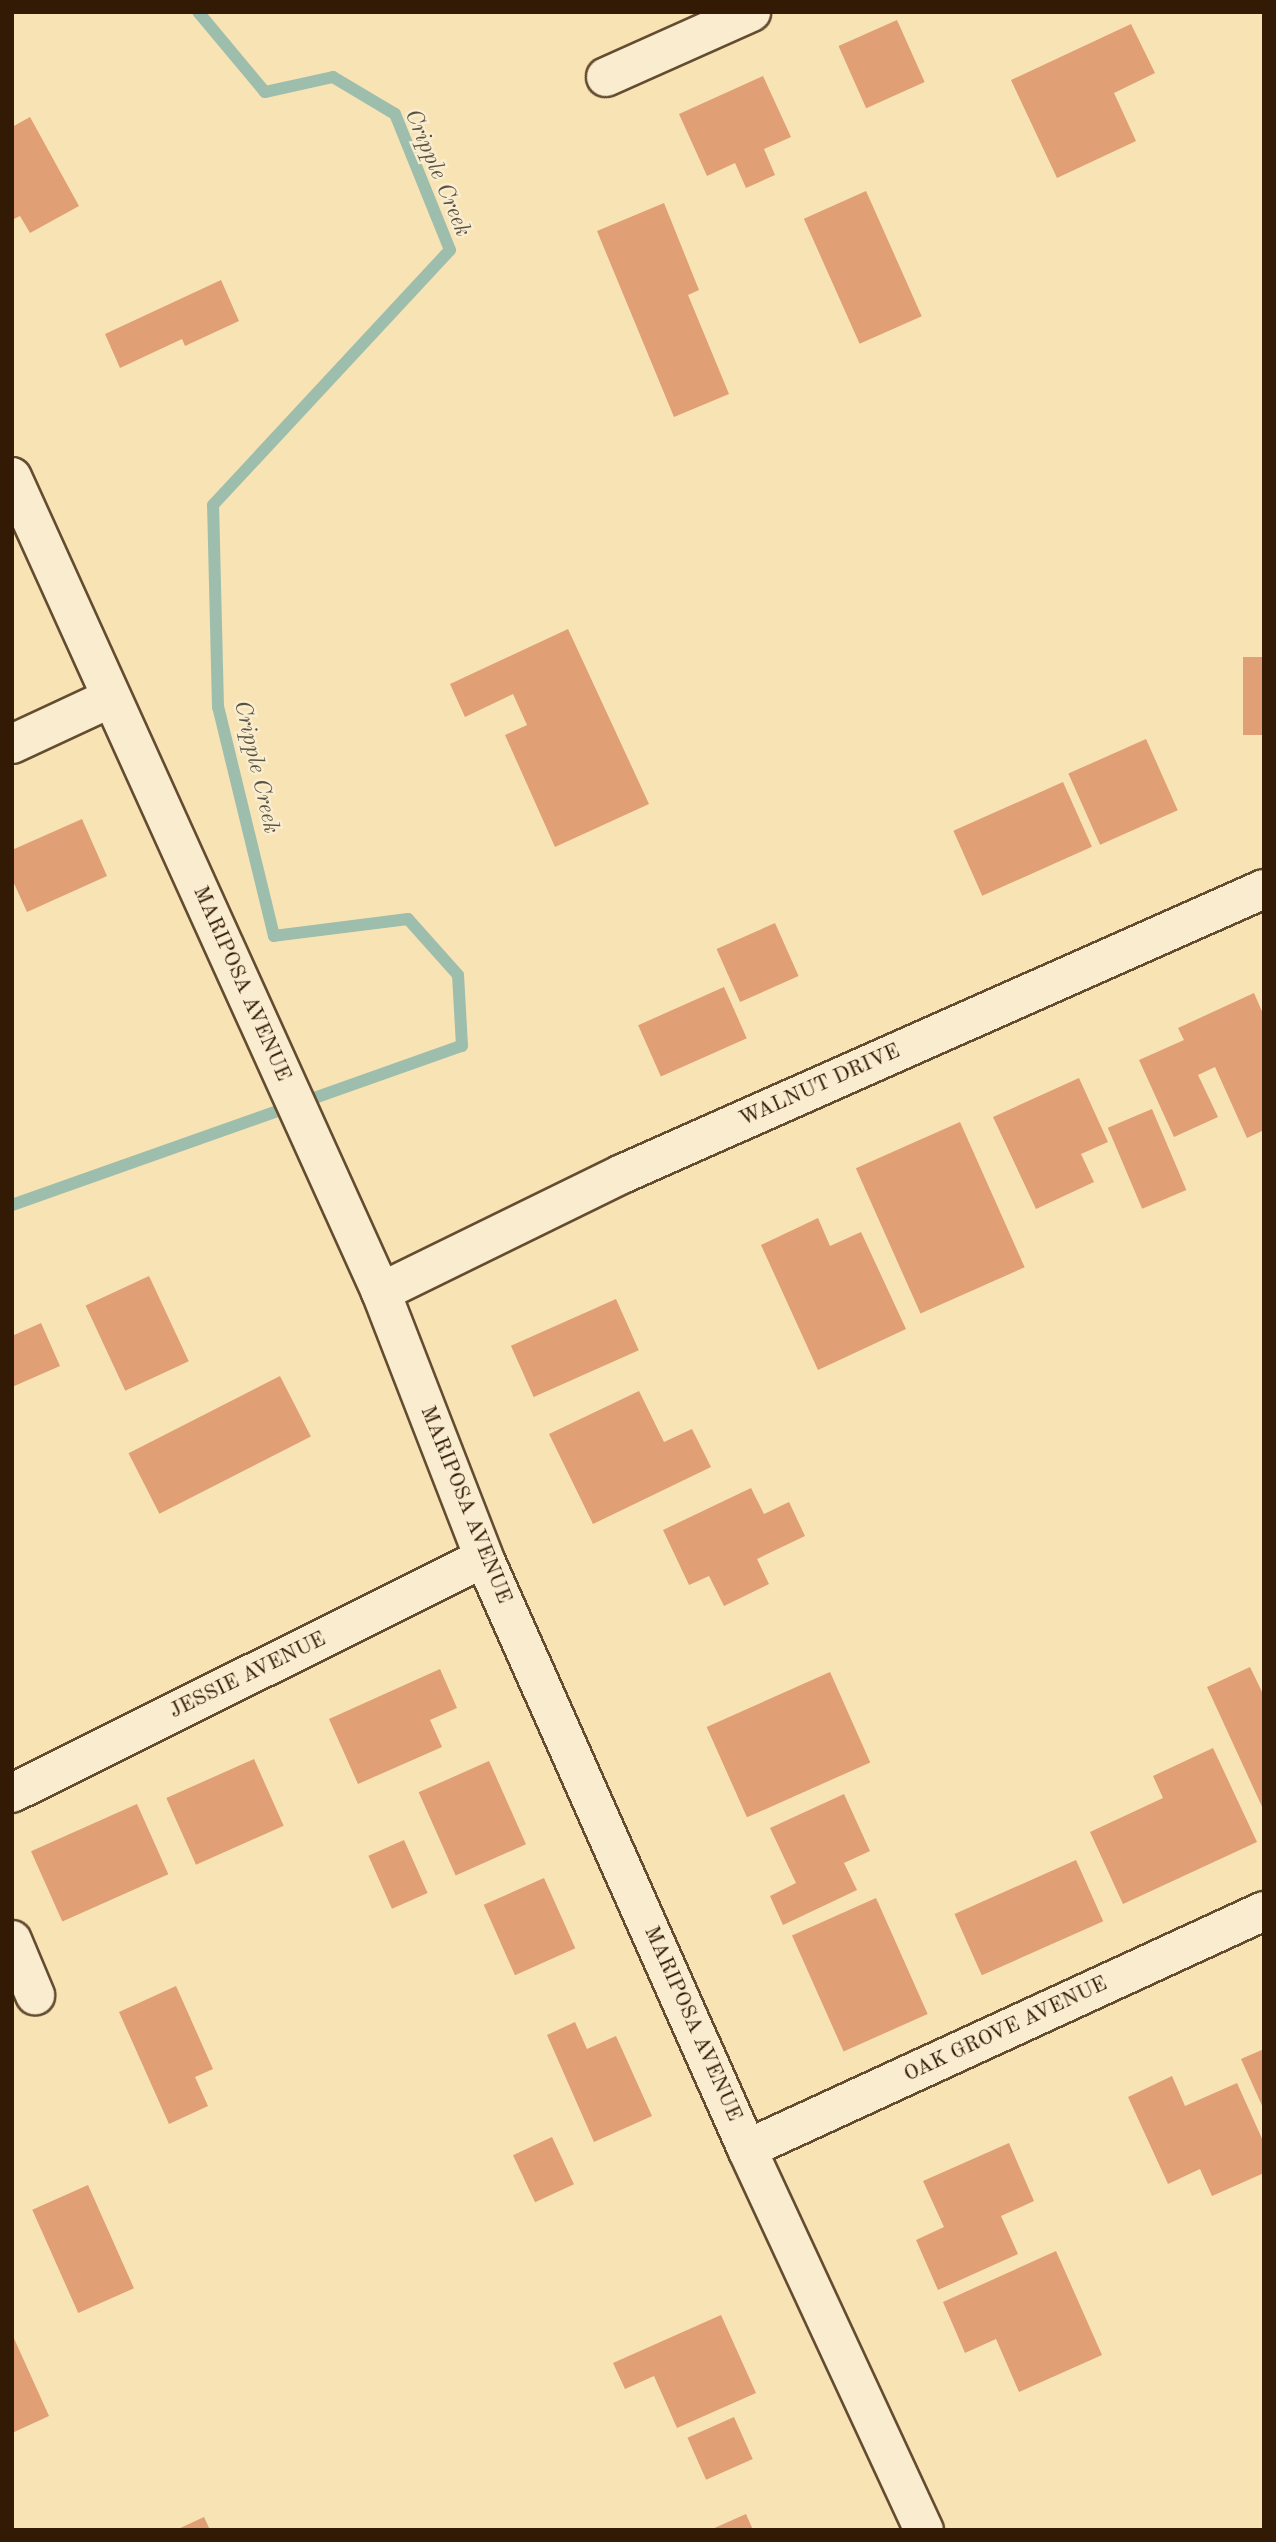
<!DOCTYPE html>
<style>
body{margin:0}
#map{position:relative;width:1276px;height:2542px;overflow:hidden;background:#f8e3b5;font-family:"Old Standard TT",serif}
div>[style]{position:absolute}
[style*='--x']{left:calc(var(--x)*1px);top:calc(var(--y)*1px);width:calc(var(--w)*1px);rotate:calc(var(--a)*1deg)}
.stream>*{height:12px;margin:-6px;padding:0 6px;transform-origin:6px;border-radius:6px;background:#9dbead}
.building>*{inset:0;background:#e09f74;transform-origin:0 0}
.roads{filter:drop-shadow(2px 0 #644c31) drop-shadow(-2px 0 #644c31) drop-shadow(0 2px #644c31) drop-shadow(0 -2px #644c31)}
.minor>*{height:38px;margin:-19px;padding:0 19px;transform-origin:19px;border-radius:19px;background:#faedcf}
span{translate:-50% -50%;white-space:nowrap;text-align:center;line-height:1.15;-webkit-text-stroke:5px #faedcf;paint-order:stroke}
.street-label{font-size:21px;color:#321a05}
.water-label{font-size:23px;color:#575340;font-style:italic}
.frame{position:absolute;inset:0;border:14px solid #321a05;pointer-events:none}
</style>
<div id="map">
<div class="stream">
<i style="--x:12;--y:1205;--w:477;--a:-19.5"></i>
<i style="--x:462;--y:1046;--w:71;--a:-93.2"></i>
<i style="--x:458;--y:975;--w:75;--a:-131.8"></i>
<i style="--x:408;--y:919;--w:135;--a:172.8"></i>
<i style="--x:274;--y:936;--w:236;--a:-103.7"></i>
<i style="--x:218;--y:707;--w:202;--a:-91.4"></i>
<i style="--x:213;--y:505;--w:348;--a:-47.1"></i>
<i style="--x:450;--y:250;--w:147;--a:-112"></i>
<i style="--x:395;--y:114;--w:72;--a:-149.2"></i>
<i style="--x:333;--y:77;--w:70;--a:167.6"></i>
<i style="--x:265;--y:92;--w:104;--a:-129.9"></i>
</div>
<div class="building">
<i style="left:897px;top:20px;width:68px;height:64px;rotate:66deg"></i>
<i style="clip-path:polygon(1131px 24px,1155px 73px,1114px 93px,1136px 141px,1057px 178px,1011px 80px)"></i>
<i style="clip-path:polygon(763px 76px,791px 137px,764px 149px,775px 175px,746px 188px,735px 163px,707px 176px,679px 114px)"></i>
<i style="clip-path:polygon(30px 117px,79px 206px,30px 233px,20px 216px,12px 220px,12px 127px)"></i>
<i style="left:866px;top:191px;width:137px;height:68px;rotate:66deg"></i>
<i style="clip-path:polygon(664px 203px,699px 290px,688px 295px,729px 394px,674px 417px,597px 231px)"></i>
<i style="clip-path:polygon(221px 280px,239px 321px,185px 346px,182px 339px,120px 368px,105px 334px)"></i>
<i style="clip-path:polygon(568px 629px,649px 804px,555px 847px,505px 735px,527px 725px,513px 694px,465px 717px,450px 684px)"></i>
<i style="left:1243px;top:657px;width:21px;height:78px"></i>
<i style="left:1146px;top:739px;width:78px;height:85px;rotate:66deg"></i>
<i style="left:1063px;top:782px;width:71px;height:120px;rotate:66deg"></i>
<i style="clip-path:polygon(82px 819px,107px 876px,27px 912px,12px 879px,12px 850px)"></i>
<i style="left:775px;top:923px;width:58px;height:64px;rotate:66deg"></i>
<i style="left:724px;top:987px;width:56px;height:94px;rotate:66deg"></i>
<i style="clip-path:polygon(1254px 993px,1264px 1016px,1264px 1130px,1247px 1138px,1215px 1067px,1198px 1075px,1218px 1117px,1174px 1137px,1139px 1060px,1184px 1040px,1178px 1028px)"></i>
<i style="clip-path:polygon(1079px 1078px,1108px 1142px,1081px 1154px,1094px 1182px,1036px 1209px,993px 1117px)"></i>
<i style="left:1152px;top:1109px;width:88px;height:48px;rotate:67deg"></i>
<i style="left:960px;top:1122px;width:159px;height:114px;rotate:66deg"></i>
<i style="clip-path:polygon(818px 1218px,830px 1246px,861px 1232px,906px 1329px,818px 1370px,761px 1245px)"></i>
<i style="left:149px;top:1276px;width:94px;height:70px;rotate:65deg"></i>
<i style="left:616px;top:1299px;width:56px;height:115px;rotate:66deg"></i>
<i style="clip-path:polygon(41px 1323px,60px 1366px,12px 1387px,12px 1336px)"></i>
<i style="left:280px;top:1376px;width:68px;height:170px;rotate:63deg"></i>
<i style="clip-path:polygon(639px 1391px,664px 1442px,692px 1429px,711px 1467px,593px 1524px,549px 1434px)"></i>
<i style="clip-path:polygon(751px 1488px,764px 1514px,789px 1502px,805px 1536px,757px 1559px,769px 1584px,724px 1606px,709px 1576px,689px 1585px,663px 1530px)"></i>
<i style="clip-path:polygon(1250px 1667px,1264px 1696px,1264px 1811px,1207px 1687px)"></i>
<i style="clip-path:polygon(440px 1669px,457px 1708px,430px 1720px,442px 1747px,358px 1784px,329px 1719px)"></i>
<i style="left:830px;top:1672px;width:99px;height:135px;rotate:66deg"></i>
<i style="clip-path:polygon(1213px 1748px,1257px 1842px,1123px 1904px,1090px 1832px,1163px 1798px,1153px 1776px)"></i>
<i style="left:254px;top:1759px;width:73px;height:96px;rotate:66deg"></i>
<i style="left:489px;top:1761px;width:91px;height:77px;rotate:66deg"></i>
<i style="clip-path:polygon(844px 1794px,870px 1851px,844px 1863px,857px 1890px,783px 1925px,770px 1896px,796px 1883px,770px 1828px)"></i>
<i style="left:137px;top:1804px;width:77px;height:116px;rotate:66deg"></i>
<i style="left:404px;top:1840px;width:58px;height:39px;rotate:66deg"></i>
<i style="left:1076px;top:1860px;width:67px;height:133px;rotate:66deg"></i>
<i style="left:544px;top:1878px;width:77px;height:66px;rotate:66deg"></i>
<i style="left:876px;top:1898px;width:127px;height:92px;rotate:66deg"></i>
<i style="clip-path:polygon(176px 1986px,213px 2069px,195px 2077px,208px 2106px,169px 2124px,119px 2012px)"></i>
<i style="clip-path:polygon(575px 2022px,587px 2049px,616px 2036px,652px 2116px,594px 2142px,547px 2035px)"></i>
<i style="clip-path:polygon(1264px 2049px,1264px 2110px,1241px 2059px)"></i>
<i style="clip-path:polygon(1172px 2076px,1185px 2106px,1237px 2083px,1264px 2143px,1264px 2173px,1212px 2196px,1200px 2169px,1168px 2184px,1128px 2097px)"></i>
<i style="left:552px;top:2137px;width:52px;height:43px;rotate:65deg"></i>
<i style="clip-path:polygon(1009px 2143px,1034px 2201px,1001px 2216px,1018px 2254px,938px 2290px,916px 2240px,944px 2227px,923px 2181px)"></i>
<i style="left:88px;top:2185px;width:113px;height:61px;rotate:66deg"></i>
<i style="clip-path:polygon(1056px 2251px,1102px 2355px,1019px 2392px,996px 2339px,965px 2353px,943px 2302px)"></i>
<i style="clip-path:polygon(721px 2315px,756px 2393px,677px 2428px,654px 2376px,625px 2389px,613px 2363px)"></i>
<i style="clip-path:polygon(12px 2334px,49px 2416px,12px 2433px)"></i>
<i style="left:734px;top:2417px;width:46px;height:51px;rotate:66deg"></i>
<i style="clip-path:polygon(746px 2514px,753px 2530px,710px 2530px)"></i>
<i style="clip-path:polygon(204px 2517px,210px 2530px,176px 2530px)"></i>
</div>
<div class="roads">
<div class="minor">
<i style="--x:606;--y:77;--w:159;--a:-24.1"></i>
<i style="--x:12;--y:477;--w:895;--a:65.64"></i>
<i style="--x:381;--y:1292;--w:285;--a:68.8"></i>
<i style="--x:484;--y:1558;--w:647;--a:66.01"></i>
<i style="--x:747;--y:2149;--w:420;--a:65.1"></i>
<i style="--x:12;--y:744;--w:109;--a:-24.9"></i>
<i style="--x:381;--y:1292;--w:268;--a:-26.1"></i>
<i style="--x:622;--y:1174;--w:702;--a:-23.94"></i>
<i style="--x:12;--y:1793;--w:527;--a:-26.47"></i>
<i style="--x:12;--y:1940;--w:60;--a:67.3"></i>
<i style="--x:747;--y:2149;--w:569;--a:-24.72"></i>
</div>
</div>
<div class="street-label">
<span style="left:241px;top:984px;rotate:66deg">MARIPOSA AVENUE</span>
<span style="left:820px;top:1086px;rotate:-24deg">WALNUT DRIVE</span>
<span style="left:465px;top:1505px;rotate:68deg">MARIPOSA AVENUE</span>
<span style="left:248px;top:1676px;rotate:-26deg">JESSIE AVENUE</span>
<span style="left:692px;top:2024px;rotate:66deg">MARIPOSA AVENUE</span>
<span style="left:1006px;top:2030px;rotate:-25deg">OAK GROVE AVENUE</span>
</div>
<div class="water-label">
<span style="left:437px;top:173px;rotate:67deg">Cripple Creek</span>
<span style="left:256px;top:767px;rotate:77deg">Cripple Creek</span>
</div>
<div class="frame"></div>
</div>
